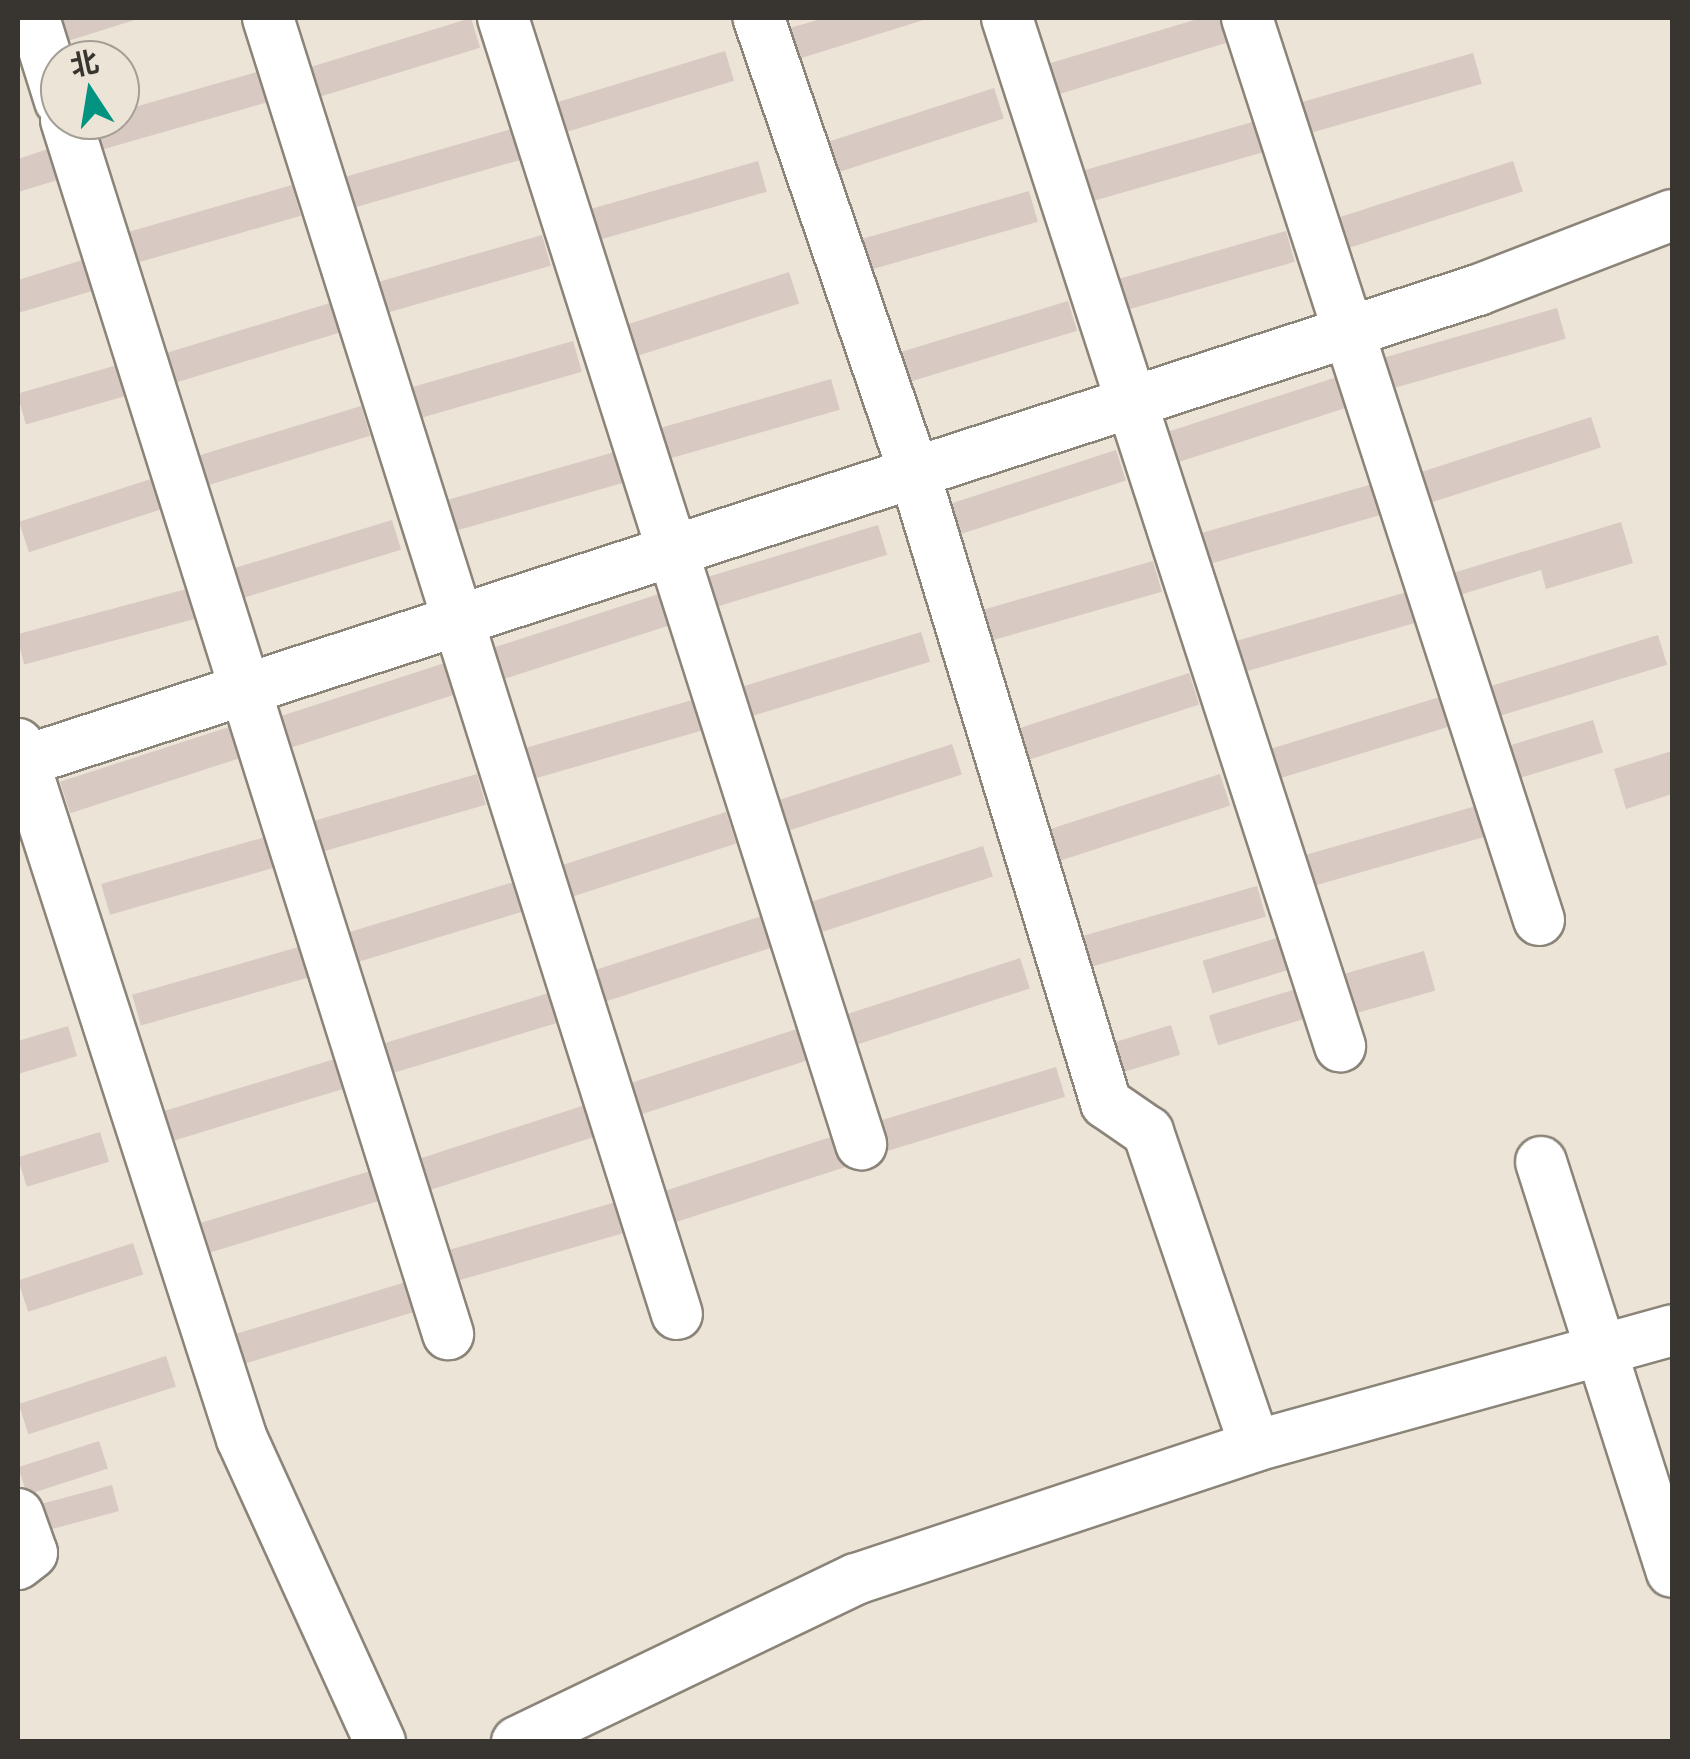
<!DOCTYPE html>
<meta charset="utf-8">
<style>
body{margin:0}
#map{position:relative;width:1690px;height:1759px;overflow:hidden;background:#ece4d7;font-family:"Noto Sans","Noto Sans SC",sans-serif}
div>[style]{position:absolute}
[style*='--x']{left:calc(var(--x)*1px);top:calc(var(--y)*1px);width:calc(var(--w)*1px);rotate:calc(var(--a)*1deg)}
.building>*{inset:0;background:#d8c9c2;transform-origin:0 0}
.roads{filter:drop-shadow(2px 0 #8b8478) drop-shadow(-2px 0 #8b8478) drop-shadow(0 2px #8b8478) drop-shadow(0 -2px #8b8478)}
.minor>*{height:50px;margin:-25px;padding:0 25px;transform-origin:25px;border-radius:25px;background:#fff}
span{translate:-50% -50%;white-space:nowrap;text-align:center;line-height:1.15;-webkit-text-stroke:8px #ece4d7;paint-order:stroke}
.frame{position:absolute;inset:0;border:20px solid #38342f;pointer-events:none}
.north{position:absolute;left:40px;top:40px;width:100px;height:100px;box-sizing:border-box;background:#ece4d7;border:2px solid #a49e94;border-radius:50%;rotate:348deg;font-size:28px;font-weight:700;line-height:40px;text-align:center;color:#38342f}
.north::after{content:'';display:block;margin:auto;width:35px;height:45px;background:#039381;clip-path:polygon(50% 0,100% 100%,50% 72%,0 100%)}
</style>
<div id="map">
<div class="building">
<i style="clip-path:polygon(50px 18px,141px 18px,58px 44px)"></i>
<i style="left:471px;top:18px;width:31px;height:185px;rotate:73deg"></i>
<i style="clip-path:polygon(825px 18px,930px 18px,795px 60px,786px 29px)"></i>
<i style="clip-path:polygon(1201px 18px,1222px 18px,1229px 42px,1053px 96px,1044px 65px)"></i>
<i style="left:725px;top:51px;width:31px;height:184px;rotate:73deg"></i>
<i style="left:1473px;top:53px;width:32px;height:184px;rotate:74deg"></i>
<i style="left:260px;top:71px;width:32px;height:184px;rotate:74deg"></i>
<i style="left:994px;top:88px;width:32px;height:184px;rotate:72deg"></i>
<i style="left:1256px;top:121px;width:32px;height:184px;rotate:74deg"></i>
<i style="left:512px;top:129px;width:32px;height:185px;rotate:74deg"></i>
<i style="clip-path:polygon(51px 148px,61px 179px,18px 192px,18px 159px)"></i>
<i style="left:758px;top:161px;width:32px;height:184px;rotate:74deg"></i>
<i style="left:1513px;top:161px;width:32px;height:184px;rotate:72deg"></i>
<i style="left:292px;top:185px;width:32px;height:184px;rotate:74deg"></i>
<i style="left:1029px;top:191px;width:32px;height:185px;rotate:74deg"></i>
<i style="left:1286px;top:231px;width:32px;height:185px;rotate:74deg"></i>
<i style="left:542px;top:235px;width:32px;height:184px;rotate:74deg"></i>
<i style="clip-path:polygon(89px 258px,99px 289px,18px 313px,18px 280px)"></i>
<i style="left:789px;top:272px;width:33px;height:184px;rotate:72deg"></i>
<i style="left:1068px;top:301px;width:31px;height:185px;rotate:73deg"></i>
<i style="left:330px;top:303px;width:31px;height:185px;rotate:73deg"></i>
<i style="left:1557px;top:308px;width:32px;height:184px;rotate:74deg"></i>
<i style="left:573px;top:341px;width:32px;height:185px;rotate:74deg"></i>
<i style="left:121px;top:364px;width:32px;height:108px;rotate:74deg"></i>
<i style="left:1340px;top:376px;width:32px;height:184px;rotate:72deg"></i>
<i style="left:831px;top:379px;width:32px;height:185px;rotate:74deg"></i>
<i style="left:361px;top:406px;width:31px;height:184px;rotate:73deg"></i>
<i style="left:1591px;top:417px;width:32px;height:184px;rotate:72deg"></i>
<i style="left:1116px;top:450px;width:32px;height:184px;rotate:72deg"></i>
<i style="left:618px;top:451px;width:32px;height:185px;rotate:74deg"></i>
<i style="left:157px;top:477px;width:32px;height:145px;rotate:72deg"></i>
<i style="left:1376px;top:483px;width:32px;height:185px;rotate:74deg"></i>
<i style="left:392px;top:520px;width:31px;height:185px;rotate:73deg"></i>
<i style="clip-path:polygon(1621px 522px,1633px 563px,1546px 589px,1541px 570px,1450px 598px,1443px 576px)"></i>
<i style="left:878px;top:525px;width:31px;height:185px;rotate:73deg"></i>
<i style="left:1153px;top:561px;width:32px;height:184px;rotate:74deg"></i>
<i style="left:194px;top:587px;width:31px;height:184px;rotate:75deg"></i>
<i style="left:668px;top:591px;width:33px;height:184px;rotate:72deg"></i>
<i style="left:1407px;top:592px;width:32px;height:185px;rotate:74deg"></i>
<i style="left:921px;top:632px;width:31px;height:185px;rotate:73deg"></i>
<i style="left:1658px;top:635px;width:31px;height:184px;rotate:73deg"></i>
<i style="left:457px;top:659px;width:33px;height:184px;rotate:72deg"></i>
<i style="left:1189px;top:673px;width:33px;height:184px;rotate:72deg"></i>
<i style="left:1443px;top:696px;width:31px;height:185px;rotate:73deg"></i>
<i style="left:696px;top:699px;width:32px;height:185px;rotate:74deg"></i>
<i style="left:1593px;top:720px;width:34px;height:89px;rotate:73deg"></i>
<i style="left:235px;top:725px;width:33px;height:184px;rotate:72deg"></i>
<i style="left:952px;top:744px;width:32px;height:184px;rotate:72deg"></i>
<i style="clip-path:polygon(1672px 751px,1672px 794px,1626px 809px,1614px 769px)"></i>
<i style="left:477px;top:774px;width:32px;height:184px;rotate:74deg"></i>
<i style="left:1220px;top:774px;width:33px;height:184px;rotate:72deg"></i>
<i style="left:1476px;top:806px;width:32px;height:185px;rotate:74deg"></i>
<i style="left:726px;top:812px;width:33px;height:184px;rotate:72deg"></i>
<i style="left:279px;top:833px;width:32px;height:185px;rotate:74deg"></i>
<i style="left:983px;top:846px;width:32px;height:184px;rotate:72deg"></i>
<i style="left:520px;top:880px;width:31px;height:184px;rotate:73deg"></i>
<i style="left:1257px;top:886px;width:32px;height:185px;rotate:74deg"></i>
<i style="left:765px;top:915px;width:33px;height:184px;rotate:72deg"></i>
<i style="left:1280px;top:937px;width:34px;height:81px;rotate:73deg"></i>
<i style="left:309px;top:944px;width:32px;height:184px;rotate:74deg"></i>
<i style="left:1424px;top:951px;width:41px;height:89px;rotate:74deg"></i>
<i style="left:1020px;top:958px;width:32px;height:184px;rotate:72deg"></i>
<i style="left:1296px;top:989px;width:31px;height:91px;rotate:73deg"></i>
<i style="left:552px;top:992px;width:31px;height:184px;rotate:73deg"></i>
<i style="left:1171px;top:1025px;width:31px;height:59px;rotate:73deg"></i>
<i style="clip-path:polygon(68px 1026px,77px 1056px,18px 1074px,18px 1041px)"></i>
<i style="left:800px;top:1028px;width:33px;height:184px;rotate:72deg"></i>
<i style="left:338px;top:1058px;width:31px;height:185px;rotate:73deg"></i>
<i style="left:1056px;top:1067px;width:31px;height:185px;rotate:73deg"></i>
<i style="left:585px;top:1105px;width:33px;height:184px;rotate:72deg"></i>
<i style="left:100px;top:1132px;width:31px;height:86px;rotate:73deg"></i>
<i style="left:837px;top:1135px;width:33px;height:184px;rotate:72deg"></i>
<i style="left:377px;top:1169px;width:31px;height:184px;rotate:73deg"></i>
<i style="left:623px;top:1200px;width:32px;height:185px;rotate:74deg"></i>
<i style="left:133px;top:1243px;width:33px;height:121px;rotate:72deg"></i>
<i style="left:409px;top:1281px;width:31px;height:185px;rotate:73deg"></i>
<i style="left:166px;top:1356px;width:32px;height:155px;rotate:72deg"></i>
<i style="left:99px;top:1441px;width:29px;height:85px;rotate:72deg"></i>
<i style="left:112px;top:1485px;width:27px;height:89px;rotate:75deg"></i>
</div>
<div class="roads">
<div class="minor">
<i style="--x:34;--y:18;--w:87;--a:72.6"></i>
<i style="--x:268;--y:18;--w:1359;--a:72.49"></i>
<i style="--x:503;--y:18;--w:1182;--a:72.36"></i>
<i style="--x:1007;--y:18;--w:1081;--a:72.05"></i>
<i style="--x:1247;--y:18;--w:948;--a:72.06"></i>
<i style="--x:66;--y:120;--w:1273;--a:72.53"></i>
<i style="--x:18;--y:744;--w:730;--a:72.14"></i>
<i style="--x:242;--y:1439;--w:333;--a:65.5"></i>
<i style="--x:18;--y:763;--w:1535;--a:-17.95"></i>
<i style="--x:1478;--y:290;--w:208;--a:-21.1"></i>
<i style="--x:1541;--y:1162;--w:430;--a:72.3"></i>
<i style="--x:1255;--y:1446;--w:433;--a:-15.5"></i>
<i style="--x:18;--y:1514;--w:41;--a:70.3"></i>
<i style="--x:32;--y:1553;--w:18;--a:142"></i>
<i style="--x:517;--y:1742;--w:376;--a:-25.7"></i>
<i style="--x:856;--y:1579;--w:421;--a:-18.4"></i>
<i style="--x:1255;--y:1446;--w:332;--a:-108.8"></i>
<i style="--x:1148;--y:1132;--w:51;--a:-145.4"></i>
<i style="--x:1106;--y:1103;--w:660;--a:-106.92"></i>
<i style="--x:914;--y:472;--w:480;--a:-108.9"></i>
</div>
</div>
<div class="frame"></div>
<div class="north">北</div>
</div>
